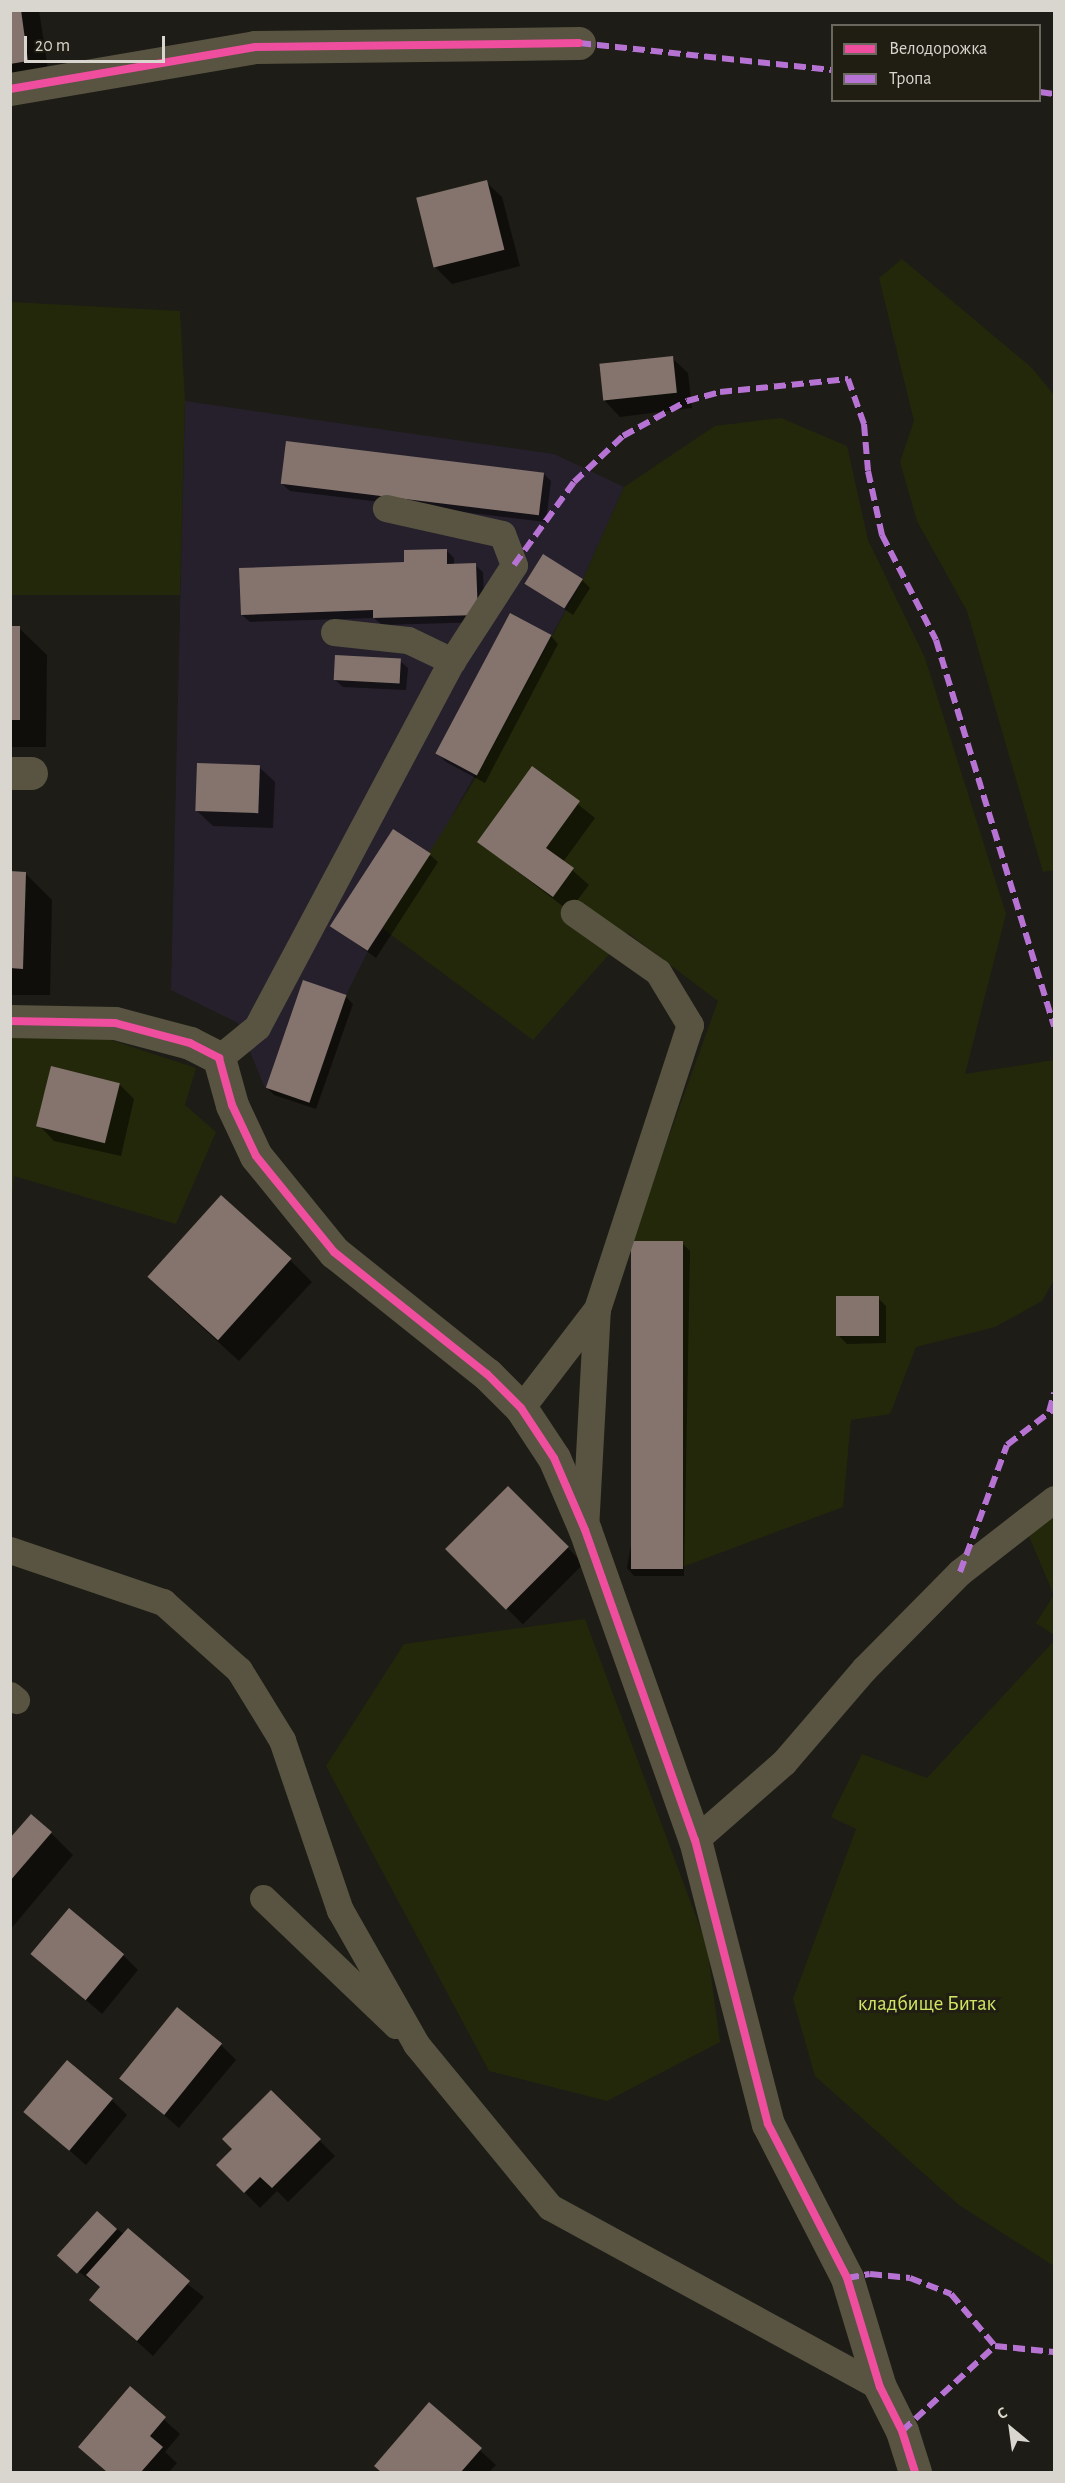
<!DOCTYPE html>
<meta charset="utf-8">
<style>
body{margin:0}
#map{position:relative;width:1065px;height:2483px;overflow:hidden;background:#1d1c16;font-family:"Alegreya Sans",sans-serif}
div>[style]{position:absolute}
[style*='--x']{left:calc(var(--x)*1px);top:calc(var(--y)*1px);width:calc(var(--w)*1px);rotate:calc(var(--a)*1deg)}
.industrial>*{inset:0;background:#26202c}
.green>*{inset:0;background:#24280b}
.shadow>*{inset:0;background:#0007;transform-origin:0 0}
.building>*{inset:0;background:#84746d;transform-origin:0 0}
.service>*{height:27px;margin:-13.5px;padding:0 13.5px;transform-origin:13.5px;border-radius:13.5px;background:#585441}
.minor>*{height:33px;margin:-16.5px;padding:0 16.5px;transform-origin:16.5px;border-radius:16.5px;background:#585441}
.quiet>*{height:6px;margin-top:-3px;transform-origin:0;background:repeating-linear-gradient(90deg,#b673d3 0 12px,transparent 0 18px)}
.cycleway>*{height:8px;margin:-4px;padding:0 4px;transform-origin:4px;border-radius:4px;background:#ef4d9e}
span{translate:-50% -50%;white-space:nowrap;text-align:center;line-height:1.15;-webkit-text-stroke:6px #201d13;paint-order:stroke}
.park-label{font-size:21px;color:#d0e462}
.frame{position:absolute;inset:0;border:12px solid #d8d6cf;pointer-events:none}
.legend{position:absolute;left:831px;top:24px;width:210px;height:78px;box-sizing:border-box;background:#201d13;border:2px solid #6a675e;margin:0;padding:8px 10px;list-style:none;font-size:18px;color:#d8d6cf}
.legend li{display:flex;align-items:center;gap:12px;height:30px}
.legend b{width:30px;border:2px solid #6a675e}
.north{position:absolute;left:981px;top:2399px;width:60px;height:60px;-webkit-text-stroke:4px #201d13;paint-order:stroke;rotate:331deg;font-size:16px;font-weight:700;line-height:24px;text-align:center;color:#d8d6cf}
.north::after{content:'';display:block;margin:auto;width:21px;height:27px;background:#d8d6cf;clip-path:polygon(50% 0,100% 100%,50% 72%,0 100%)}
.scale{position:absolute;left:24px;top:36px;width:141px;height:27px;box-sizing:border-box;border:3px solid #d8d6cf;border-top:0;padding-left:8px;font-size:18px;line-height:21px;white-space:nowrap;color:#d8d6cf;-webkit-text-stroke:4px #201d13;paint-order:stroke}
</style>
<div id="map">
<div class="industrial">
<i style="clip-path:polygon(185px 401px,554px 454px,624px 487px,583px 579px,431px 854px,368px 951px,346px 995px,265px 1088px,238px 1023px,171px 990px)"></i>
</div>
<div class="green">
<i style="clip-path:polygon(902px 259px,1032px 368px,1054px 395px,1054px 870px,1043px 872px,967px 611px,917px 521px,900px 462px,914px 421px,879px 278px)"></i>
<i style="clip-path:polygon(10px 302px,180px 311px,185px 401px,180px 595px,11px 595px)"></i>
<i style="clip-path:polygon(781px 418px,847px 446px,868px 540px,925px 658px,1006px 914px,965px 1074px,1054px 1060px,1054px 1280px,1042px 1301px,995px 1327px,916px 1347px,890px 1414px,851px 1420px,843px 1507px,677px 1569px,683px 1242px,631px 1241px,718px 1001px,628px 933px,533px 1040px,382px 928px,477px 776px,583px 579px,624px 487px,715px 426px)"></i>
<i style="clip-path:polygon(11px 1037px,102px 1037px,196px 1068px,185px 1105px,216px 1132px,176px 1224px,14px 1176px,11px 1205px)"></i>
<i style="clip-path:polygon(1054px 1515px,1054px 1635px,1036px 1623px,1054px 1595px,1028px 1534px)"></i>
<i style="clip-path:polygon(585px 1619px,707px 1946px,720px 2042px,607px 2101px,489px 2071px,326px 1766px,404px 1644px)"></i>
<i style="clip-path:polygon(1054px 1641px,1054px 2266px,959px 2205px,815px 2076px,793px 1999px,856px 1829px,831px 1817px,862px 1754px,927px 1778px)"></i>
</div>
<div class="shadow">
<i style="clip-path:polygon(10px 10px,39px 10px,50px 83px,10px 89px)"></i>
<i style="clip-path:polygon(486px 182px,502px 197px,520px 266px,452px 284px,436px 268px)"></i>
<i style="clip-path:polygon(672px 358px,688px 373px,692px 408px,620px 417px,605px 401px)"></i>
<i style="clip-path:polygon(543px 473px,551px 481px,546px 522px,290px 491px,282px 484px)"></i>
<i style="clip-path:polygon(446px 550px,454px 558px,454px 565px,475px 565px,483px 572px,485px 622px,382px 625px,374px 618px,250px 622px,242px 615px)"></i>
<i style="clip-path:polygon(582px 580px,590px 588px,573px 615px,526px 583px)"></i>
<i style="clip-path:polygon(10px 627px,19px 628px,47px 655px,46px 747px,10px 747px)"></i>
<i style="clip-path:polygon(551px 636px,558px 644px,485px 783px,446px 762px,438px 754px)"></i>
<i style="clip-path:polygon(400px 661px,408px 668px,406px 690px,343px 687px,335px 680px)"></i>
<i style="clip-path:polygon(259px 767px,275px 782px,273px 828px,213px 826px,197px 811px)"></i>
<i style="clip-path:polygon(533px 768px,595px 818px,563px 862px,589px 885px,569px 911px,479px 842px)"></i>
<i style="clip-path:polygon(430px 855px,438px 862px,376px 958px,332px 926px)"></i>
<i style="clip-path:polygon(10px 873px,25px 873px,52px 900px,50px 995px,10px 995px)"></i>
<i style="clip-path:polygon(345px 996px,353px 1004px,316px 1109px,274px 1095px,267px 1088px)"></i>
<i style="clip-path:polygon(119px 1084px,134px 1099px,121px 1156px,54px 1141px,39px 1125px)"></i>
<i style="clip-path:polygon(682px 1243px,690px 1251px,684px 1576px,634px 1576px,627px 1568px)"></i>
<i style="clip-path:polygon(290px 1260px,312px 1282px,239px 1361px,170px 1298px)"></i>
<i style="clip-path:polygon(878px 1298px,886px 1306px,886px 1343px,847px 1344px,839px 1336px)"></i>
<i style="left:508px;top:1488px;width:107px;height:86px;rotate:45deg"></i>
<i style="clip-path:polygon(51px 1833px,73px 1855px,10px 1930px,10px 1840px)"></i>
<i style="clip-path:polygon(33px 1954px,123px 1955px,138px 1970px,102px 2014px)"></i>
<i style="clip-path:polygon(221px 2045px,236px 2060px,179px 2128px,120px 2077px)"></i>
<i style="clip-path:polygon(271px 2092px,335px 2156px,288px 2202px,277px 2191px,260px 2208px,218px 2165px,234px 2149px)"></i>
<i style="clip-path:polygon(112px 2100px,127px 2115px,86px 2165px,25px 2112px)"></i>
<i style="clip-path:polygon(97px 2213px,204px 2297px,153px 2356px,91px 2300px,101px 2288px,67px 2263px)"></i>
<i style="clip-path:polygon(130px 2389px,180px 2434px,165px 2452px,177px 2463px,169px 2472px,107px 2472px,80px 2447px)"></i>
<i style="clip-path:polygon(429px 2404px,496px 2465px,489px 2472px,382px 2472px,376px 2466px)"></i>
</div>
<div class="building">
<i style="clip-path:polygon(10px 10px,21px 10px,28px 61px,10px 64px)"></i>
<i style="left:487px;top:180px;width:72px;height:73px;rotate:76deg"></i>
<i style="left:673px;top:356px;width:37px;height:74px;rotate:84deg"></i>
<i style="left:286px;top:441px;width:260px;height:43px;rotate:7deg"></i>
<i style="clip-path:polygon(447px 549px,447px 564px,476px 563px,478px 615px,373px 618px,373px 610px,241px 615px,239px 568px,404px 562px,404px 550px)"></i>
<i style="left:543px;top:554px;width:47px;height:35px;rotate:32deg"></i>
<i style="left:510px;top:613px;width:47px;height:159px;rotate:28deg"></i>
<i style="left:10px;top:626px;width:10px;height:94px"></i>
<i style="left:335px;top:655px;width:66px;height:25px;rotate:3deg"></i>
<i style="left:197px;top:763px;width:63px;height:48px;rotate:2deg"></i>
<i style="clip-path:polygon(532px 766px,580px 801px,546px 848px,574px 868px,553px 897px,477px 842px)"></i>
<i style="left:393px;top:829px;width:45px;height:116px;rotate:33deg"></i>
<i style="clip-path:polygon(10px 871px,26px 872px,23px 969px,10px 968px)"></i>
<i style="left:303px;top:980px;width:46px;height:114px;rotate:19deg"></i>
<i style="left:51px;top:1066px;width:71px;height:62px;rotate:14deg"></i>
<i style="left:221px;top:1195px;width:95px;height:110px;rotate:42deg"></i>
<i style="left:631px;top:1241px;width:52px;height:328px"></i>
<i style="left:879px;top:1296px;width:40px;height:43px;rotate:90deg"></i>
<i style="left:508px;top:1486px;width:86px;height:89px;rotate:45deg"></i>
<i style="clip-path:polygon(31px 1814px,52px 1832px,10px 1881px,10px 1838px)"></i>
<i style="left:69px;top:1908px;width:72px;height:60px;rotate:40deg"></i>
<i style="left:177px;top:2007px;width:58px;height:92px;rotate:39deg"></i>
<i style="left:67px;top:2060px;width:60px;height:68px;rotate:40deg"></i>
<i style="clip-path:polygon(271px 2090px,321px 2139px,272px 2188px,260px 2177px,244px 2193px,216px 2165px,232px 2149px,222px 2139px)"></i>
<i style="left:97px;top:2211px;width:27px;height:60px;rotate:42deg"></i>
<i style="clip-path:polygon(128px 2228px,190px 2281px,137px 2341px,89px 2300px,100px 2287px,86px 2275px)"></i>
<i style="clip-path:polygon(130px 2386px,166px 2417px,150px 2436px,163px 2447px,141px 2472px,107px 2472px,78px 2447px)"></i>
<i style="clip-path:polygon(429px 2402px,482px 2448px,461px 2472px,381px 2472px,374px 2466px)"></i>
</div>
<div class="service">
<i style="--x:334;--y:632;--w:74;--a:6.2"></i>
<i style="--x:408;--y:640;--w:49;--a:25.5"></i>
<i style="--x:219;--y:1058;--w:49;--a:-39.2"></i>
<i style="--x:257;--y:1027;--w:415;--a:-62"></i>
<i style="--x:452;--y:661;--w:114;--a:-57.1"></i>
<i style="--x:514;--y:565;--w:33;--a:-111"></i>
<i style="--x:502;--y:534;--w:119;--a:-167.4"></i>
<i style="--x:521;--y:1408;--w:125;--a:-52.5"></i>
<i style="--x:597;--y:1309;--w:299;--a:-71.9"></i>
<i style="--x:690;--y:1025;--w:62;--a:-121.1"></i>
<i style="--x:658;--y:972;--w:103;--a:-144.9"></i>
<i style="--x:585;--y:1529;--w:220;--a:-86.9"></i>
<i style="--x:10;--y:1550;--w:162;--a:18.8"></i>
<i style="--x:163;--y:1602;--w:102;--a:41.8"></i>
<i style="--x:239;--y:1670;--w:82;--a:58.4"></i>
<i style="--x:282;--y:1740;--w:180;--a:71.2"></i>
<i style="--x:340;--y:1910;--w:154;--a:60.4"></i>
<i style="--x:416;--y:2044;--w:211;--a:50.6"></i>
<i style="--x:550;--y:2207;--w:376;--a:28.6"></i>
<i style="--x:10;--y:1695;--w:8;--a:40"></i>
<i style="--x:695;--y:1840;--w:118;--a:-41.2"></i>
<i style="--x:784;--y:1762;--w:123;--a:-49.3"></i>
<i style="--x:864;--y:1669;--w:136;--a:-45.3"></i>
<i style="--x:960;--y:1572;--w:119;--a:-37.8"></i>
<i style="--x:263;--y:1898;--w:184;--a:43.7"></i>
</div>
<div class="minor">
<i style="--x:10;--y:89;--w:249;--a:-9.7"></i>
<i style="--x:255;--y:47;--w:324;--a:-0.7"></i>
<i style="--x:10;--y:773;--w:21;--a:0"></i>
<i style="--x:10;--y:1021;--w:105;--a:1.1"></i>
<i style="--x:115;--y:1023;--w:78;--a:14.9"></i>
<i style="--x:190;--y:1043;--w:33;--a:27"></i>
<i style="--x:219;--y:1058;--w:49;--a:74.5"></i>
<i style="--x:232;--y:1105;--w:56;--a:64.8"></i>
<i style="--x:256;--y:1156;--w:124;--a:50.9"></i>
<i style="--x:334;--y:1252;--w:196;--a:38.6"></i>
<i style="--x:487;--y:1374;--w:48;--a:45"></i>
<i style="--x:521;--y:1408;--w:60;--a:56.6"></i>
<i style="--x:554;--y:1458;--w:78;--a:66.7"></i>
<i style="--x:585;--y:1530;--w:329;--a:70.5"></i>
<i style="--x:695;--y:1840;--w:293;--a:75.6"></i>
<i style="--x:768;--y:2124;--w:173;--a:62.8"></i>
<i style="--x:847;--y:2278;--w:114;--a:73.2"></i>
<i style="--x:880;--y:2387;--w:49;--a:63.4"></i>
<i style="--x:902;--y:2431;--w:43;--a:72.4"></i>
</div>
<div class="quiet">
<i style="--x:579;--y:43;--w:254;--a:6.1"></i>
<i style="--x:1040;--y:92;--w:14;--a:8"></i>
<i style="--x:514;--y:565;--w:102;--a:-54.1"></i>
<i style="--x:574;--y:482;--w:67;--a:-43.2"></i>
<i style="--x:623;--y:436;--w:73;--a:-28.7"></i>
<i style="--x:687;--y:401;--w:34;--a:-15"></i>
<i style="--x:720;--y:392;--w:129;--a:-5.8"></i>
<i style="--x:848;--y:379;--w:48;--a:70.4"></i>
<i style="--x:864;--y:424;--w:47;--a:85.1"></i>
<i style="--x:868;--y:471;--w:66;--a:77.7"></i>
<i style="--x:882;--y:535;--w:118;--a:62.8"></i>
<i style="--x:936;--y:640;--w:404;--a:73"></i>
<i style="--x:1049;--y:1412;--w:20;--a:-75"></i>
<i style="--x:960;--y:1572;--w:135;--a:-69.7"></i>
<i style="--x:1007;--y:1445;--w:59;--a:-37.5"></i>
<i style="--x:847;--y:2278;--w:23;--a:-10"></i>
<i style="--x:870;--y:2274;--w:40;--a:5.7"></i>
<i style="--x:910;--y:2278;--w:44;--a:21.3"></i>
<i style="--x:951;--y:2294;--w:68;--a:49.8"></i>
<i style="--x:902;--y:2431;--w:126;--a:-42.4"></i>
<i style="--x:995;--y:2346;--w:59;--a:5.8"></i>
</div>
<div class="cycleway">
<i style="--x:10;--y:89;--w:249;--a:-9.7"></i>
<i style="--x:255;--y:47;--w:324;--a:-0.7"></i>
<i style="--x:10;--y:1021;--w:105;--a:1.1"></i>
<i style="--x:115;--y:1023;--w:78;--a:14.9"></i>
<i style="--x:190;--y:1043;--w:33;--a:27"></i>
<i style="--x:219;--y:1058;--w:49;--a:74.5"></i>
<i style="--x:232;--y:1105;--w:56;--a:64.8"></i>
<i style="--x:256;--y:1156;--w:124;--a:50.9"></i>
<i style="--x:334;--y:1252;--w:196;--a:38.6"></i>
<i style="--x:487;--y:1374;--w:48;--a:45"></i>
<i style="--x:521;--y:1408;--w:60;--a:56.6"></i>
<i style="--x:554;--y:1458;--w:78;--a:66.7"></i>
<i style="--x:585;--y:1530;--w:329;--a:70.5"></i>
<i style="--x:695;--y:1840;--w:293;--a:75.6"></i>
<i style="--x:768;--y:2124;--w:173;--a:62.8"></i>
<i style="--x:847;--y:2278;--w:114;--a:73.2"></i>
<i style="--x:880;--y:2387;--w:49;--a:63.4"></i>
<i style="--x:902;--y:2431;--w:43;--a:72.4"></i>
</div>
<div class="park-label">
<span style="left:927px;top:2004px">кладбище Битак</span>
</div>
<div class="frame"></div>
<ul class="legend">
<li><b style="height:8px;background:#ef4d9e"></b>Велодорожка</li>
<li><b style="height:8px;background:#b673d3"></b>Тропа</li>
</ul>
<div class="north">С</div>
<div class="scale">20 m</div>
</div>
